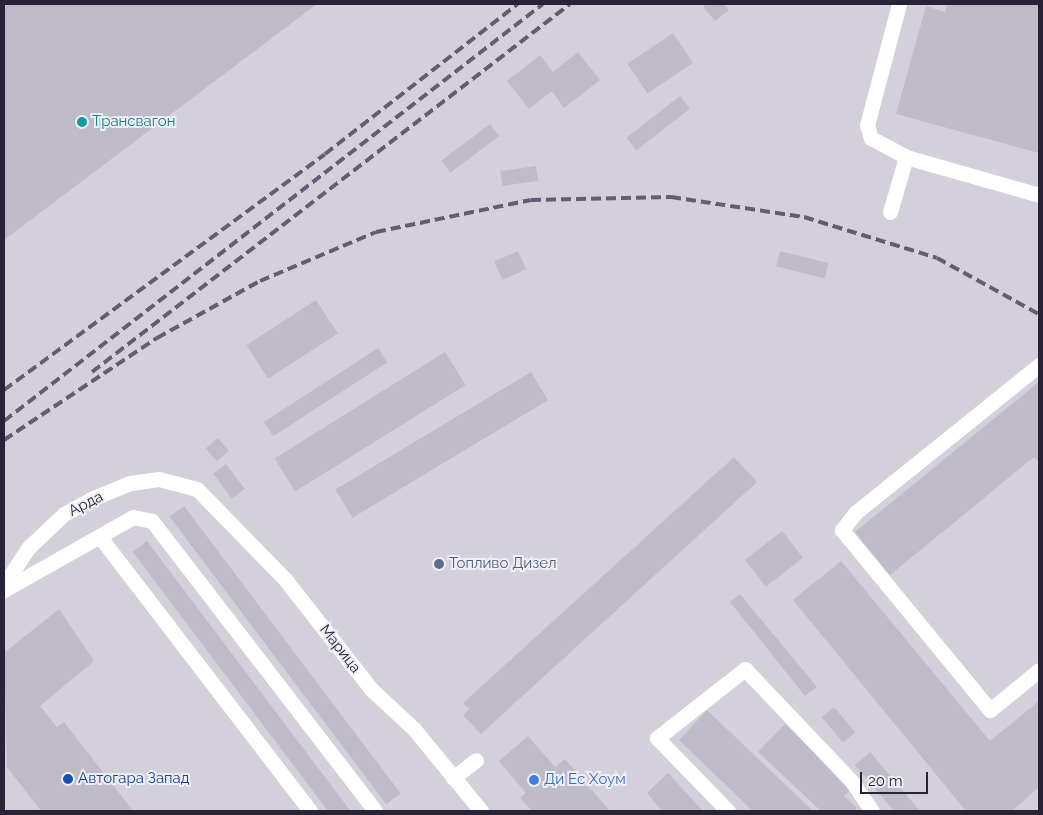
<!DOCTYPE html>
<meta charset="utf-8">
<style>
body{margin:0}
#map{position:relative;width:1043px;height:815px;overflow:hidden;background:#e1dee8;font-family:Raleway,sans-serif}
div>[style]{position:absolute}
[style*='--x']{left:calc(var(--x)*1px);top:calc(var(--y)*1px);width:calc(var(--w)*1px);rotate:calc(var(--a)*1deg)}
.built>*{inset:0;background:#d3d0dc;transform-origin:0 0}
.building>*{inset:0;background:#bfbbc8;transform-origin:0 0}
.minor>*{height:15px;margin:-7.5px;padding:0 7.5px;transform-origin:7.5px;border-radius:7.5px;background:#fff}
.rail>*{height:4px;margin-top:-2px;transform-origin:0;background:repeating-linear-gradient(90deg,#655c72 0 10px,transparent 0 15px)}
.dots>*{width:14px;height:14px;translate:-50% -50%;box-sizing:border-box;border:2px solid #efeef5;border-radius:50%}
span{translate:-50% -50%;white-space:nowrap;text-align:center;line-height:1.15;-webkit-text-stroke:4px #efeef5;paint-order:stroke}
.culture-label{font-size:15px;color:#0d838f}
.left{translate:0 -50%;text-align:left}
.street-label{font-size:15px;color:#2a2236}
.service-label{font-size:15px;color:#4e5e75}
.transit-label{font-size:15px;color:#164399}
.shop-label{font-size:15px;color:#366cbe}
.frame{position:absolute;inset:0;border:5px solid #2a2236;pointer-events:none}
.scale{position:absolute;left:860px;top:772px;width:68px;height:22px;box-sizing:border-box;border:2px solid #2a2236;border-top:0;padding-left:6px;font-size:15px;line-height:18px;white-space:nowrap;color:#2a2236;-webkit-text-stroke:4px #efeef5;paint-order:stroke}
</style>
<div id="map">
<div class="built">
<i style="left:4px;top:4px;width:1035px;height:807px"></i>
</div>
<div class="building">
<i style="clip-path:polygon(4px 4px,317px 4px,4px 240px)"></i>
<i style="clip-path:polygon(707px 4px,724px 4px,729px 10px,715px 21px,703px 7px)"></i>
<i style="clip-path:polygon(947px 4px,1039px 4px,1039px 153px,896px 114px,926px 6px,945px 12px)"></i>
<i style="left:673px;top:33px;width:36px;height:55px;rotate:56deg"></i>
<i style="clip-path:polygon(578px 52px,600px 80px,564px 108px,552px 91px,529px 109px,507px 81px,540px 55px,553px 72px)"></i>
<i style="left:680px;top:96px;width:16px;height:68px;rotate:52deg"></i>
<i style="left:490px;top:124px;width:15px;height:61px;rotate:53deg"></i>
<i style="left:536px;top:166px;width:15px;height:36px;rotate:82deg"></i>
<i style="left:518px;top:251px;width:20px;height:26px;rotate:66deg"></i>
<i style="left:780px;top:251px;width:50px;height:16px;rotate:14deg"></i>
<i style="left:316px;top:300px;width:40px;height:83px;rotate:57deg"></i>
<i style="left:378px;top:348px;width:17px;height:136px;rotate:57deg"></i>
<i style="left:445px;top:352px;width:39px;height:201px;rotate:58deg"></i>
<i style="left:531px;top:372px;width:33px;height:228px;rotate:59deg"></i>
<i style="clip-path:polygon(1039px 382px,1039px 463px,1034px 457px,890px 575px,855px 532px)"></i>
<i style="left:218px;top:438px;width:17px;height:16px;rotate:50deg"></i>
<i style="clip-path:polygon(734px 457px,757px 482px,481px 734px,463px 715px,469px 709px,463px 703px)"></i>
<i style="left:226px;top:464px;width:31px;height:16px;rotate:53deg"></i>
<i style="left:184px;top:506px;width:360px;height:18px;rotate:53deg"></i>
<i style="left:782px;top:531px;width:34px;height:47px;rotate:52deg"></i>
<i style="left:147px;top:541px;width:340px;height:18px;rotate:53deg"></i>
<i style="clip-path:polygon(841px 561px,990px 741px,1039px 701px,1039px 787px,1012px 811px,966px 811px,793px 600px)"></i>
<i style="clip-path:polygon(740px 594px,817px 687px,805px 696px,730px 602px)"></i>
<i style="clip-path:polygon(59px 609px,94px 661px,40px 706px,57px 727px,64px 722px,133px 811px,41px 811px,7px 767px,4px 653px)"></i>
<i style="left:834px;top:707px;width:33px;height:16px;rotate:50deg"></i>
<i style="clip-path:polygon(707px 710px,813px 811px,753px 811px,679px 740px)"></i>
<i style="clip-path:polygon(785px 724px,852px 788px,844px 796px,857px 808px,854px 811px,821px 811px,758px 752px)"></i>
<i style="clip-path:polygon(528px 736px,555px 767px,565px 759px,610px 811px,532px 811px,520px 798px,526px 793px,499px 761px)"></i>
<i style="clip-path:polygon(870px 752px,920px 811px,894px 811px,855px 765px)"></i>
<i style="clip-path:polygon(668px 773px,703px 811px,662px 811px,647px 793px)"></i>
</div>
<div class="minor">
<i style="--x:899;--y:4;--w:125;--a:104.8"></i>
<i style="--x:867;--y:125;--w:14;--a:73"></i>
<i style="--x:871;--y:138;--w:40;--a:28"></i>
<i style="--x:906;--y:157;--w:138;--a:15.9"></i>
<i style="--x:890;--y:212;--w:57;--a:-73.8"></i>
<i style="--x:1039;--y:365;--w:235;--a:141.2"></i>
<i style="--x:856;--y:512;--w:23;--a:128"></i>
<i style="--x:842;--y:530;--w:233;--a:50.6"></i>
<i style="--x:990;--y:710;--w:63;--a:-39.2"></i>
<i style="--x:100;--y:537;--w:345;--a:52.5"></i>
<i style="--x:4;--y:585;--w:44;--a:-57"></i>
<i style="--x:28;--y:548;--w:50;--a:-43.4"></i>
<i style="--x:64;--y:514;--w:31;--a:-29"></i>
<i style="--x:91;--y:499;--w:42;--a:-22.3"></i>
<i style="--x:130;--y:483;--w:29;--a:-8"></i>
<i style="--x:159;--y:479;--w:39;--a:15"></i>
<i style="--x:197;--y:489;--w:124;--a:45.7"></i>
<i style="--x:284;--y:578;--w:141;--a:51.9"></i>
<i style="--x:371;--y:689;--w:59;--a:42.9"></i>
<i style="--x:414;--y:729;--w:106;--a:50.7"></i>
<i style="--x:4;--y:590;--w:148;--a:-29.5"></i>
<i style="--x:133;--y:517;--w:19;--a:12"></i>
<i style="--x:152;--y:521;--w:366;--a:52.4"></i>
<i style="--x:453;--y:778;--w:29;--a:-38"></i>
<i style="--x:728;--y:811;--w:102;--a:-134.2"></i>
<i style="--x:657;--y:738;--w:112;--a:-38.1"></i>
<i style="--x:745;--y:669;--w:157;--a:46.5"></i>
<i style="--x:853;--y:783;--w:34;--a:56"></i>
</div>
<div class="rail">
<i style="--x:92;--y:372;--w:603;--a:-37.59"></i>
<i style="--x:4;--y:390;--w:398;--a:-36.3"></i>
<i style="--x:325;--y:154;--w:244;--a:-37.9"></i>
<i style="--x:4;--y:421;--w:681;--a:-37.73"></i>
<i style="--x:4;--y:440;--w:184;--a:-33.7"></i>
<i style="--x:157;--y:338;--w:118;--a:-29"></i>
<i style="--x:260;--y:281;--w:126;--a:-22.9"></i>
<i style="--x:376;--y:232;--w:158;--a:-11.7"></i>
<i style="--x:531;--y:200;--w:140;--a:-1.2"></i>
<i style="--x:671;--y:197;--w:134;--a:8.6"></i>
<i style="--x:804;--y:217;--w:139;--a:17.1"></i>
<i style="--x:937;--y:258;--w:116;--a:28.8"></i>
</div>
<div class="dots">
<i style="left:82px;top:122px;background:#0f9aa8"></i>
<i style="left:439px;top:564px;background:#5c6f8a"></i>
<i style="left:68px;top:779px;background:#1a4fb4"></i>
<i style="left:534px;top:780px;background:#3f7fe0"></i>
</div>
<div class="culture-label">
<span class="left" style="left:92px;top:122px">Tрансвагон</span>
</div>
<div class="street-label">
<span style="left:86px;top:504px;rotate:-27deg">Арда</span>
<span style="left:340px;top:649px;rotate:52deg">Марица</span>
</div>
<div class="service-label">
<span class="left" style="left:449px;top:564px">Топливо Дизел</span>
</div>
<div class="transit-label">
<span class="left" style="left:78px;top:779px">Автогара Запад</span>
</div>
<div class="shop-label">
<span class="left" style="left:544px;top:780px">Ди Ес Хоум</span>
</div>
<div class="frame"></div>
<div class="scale">20 m</div>
</div>
